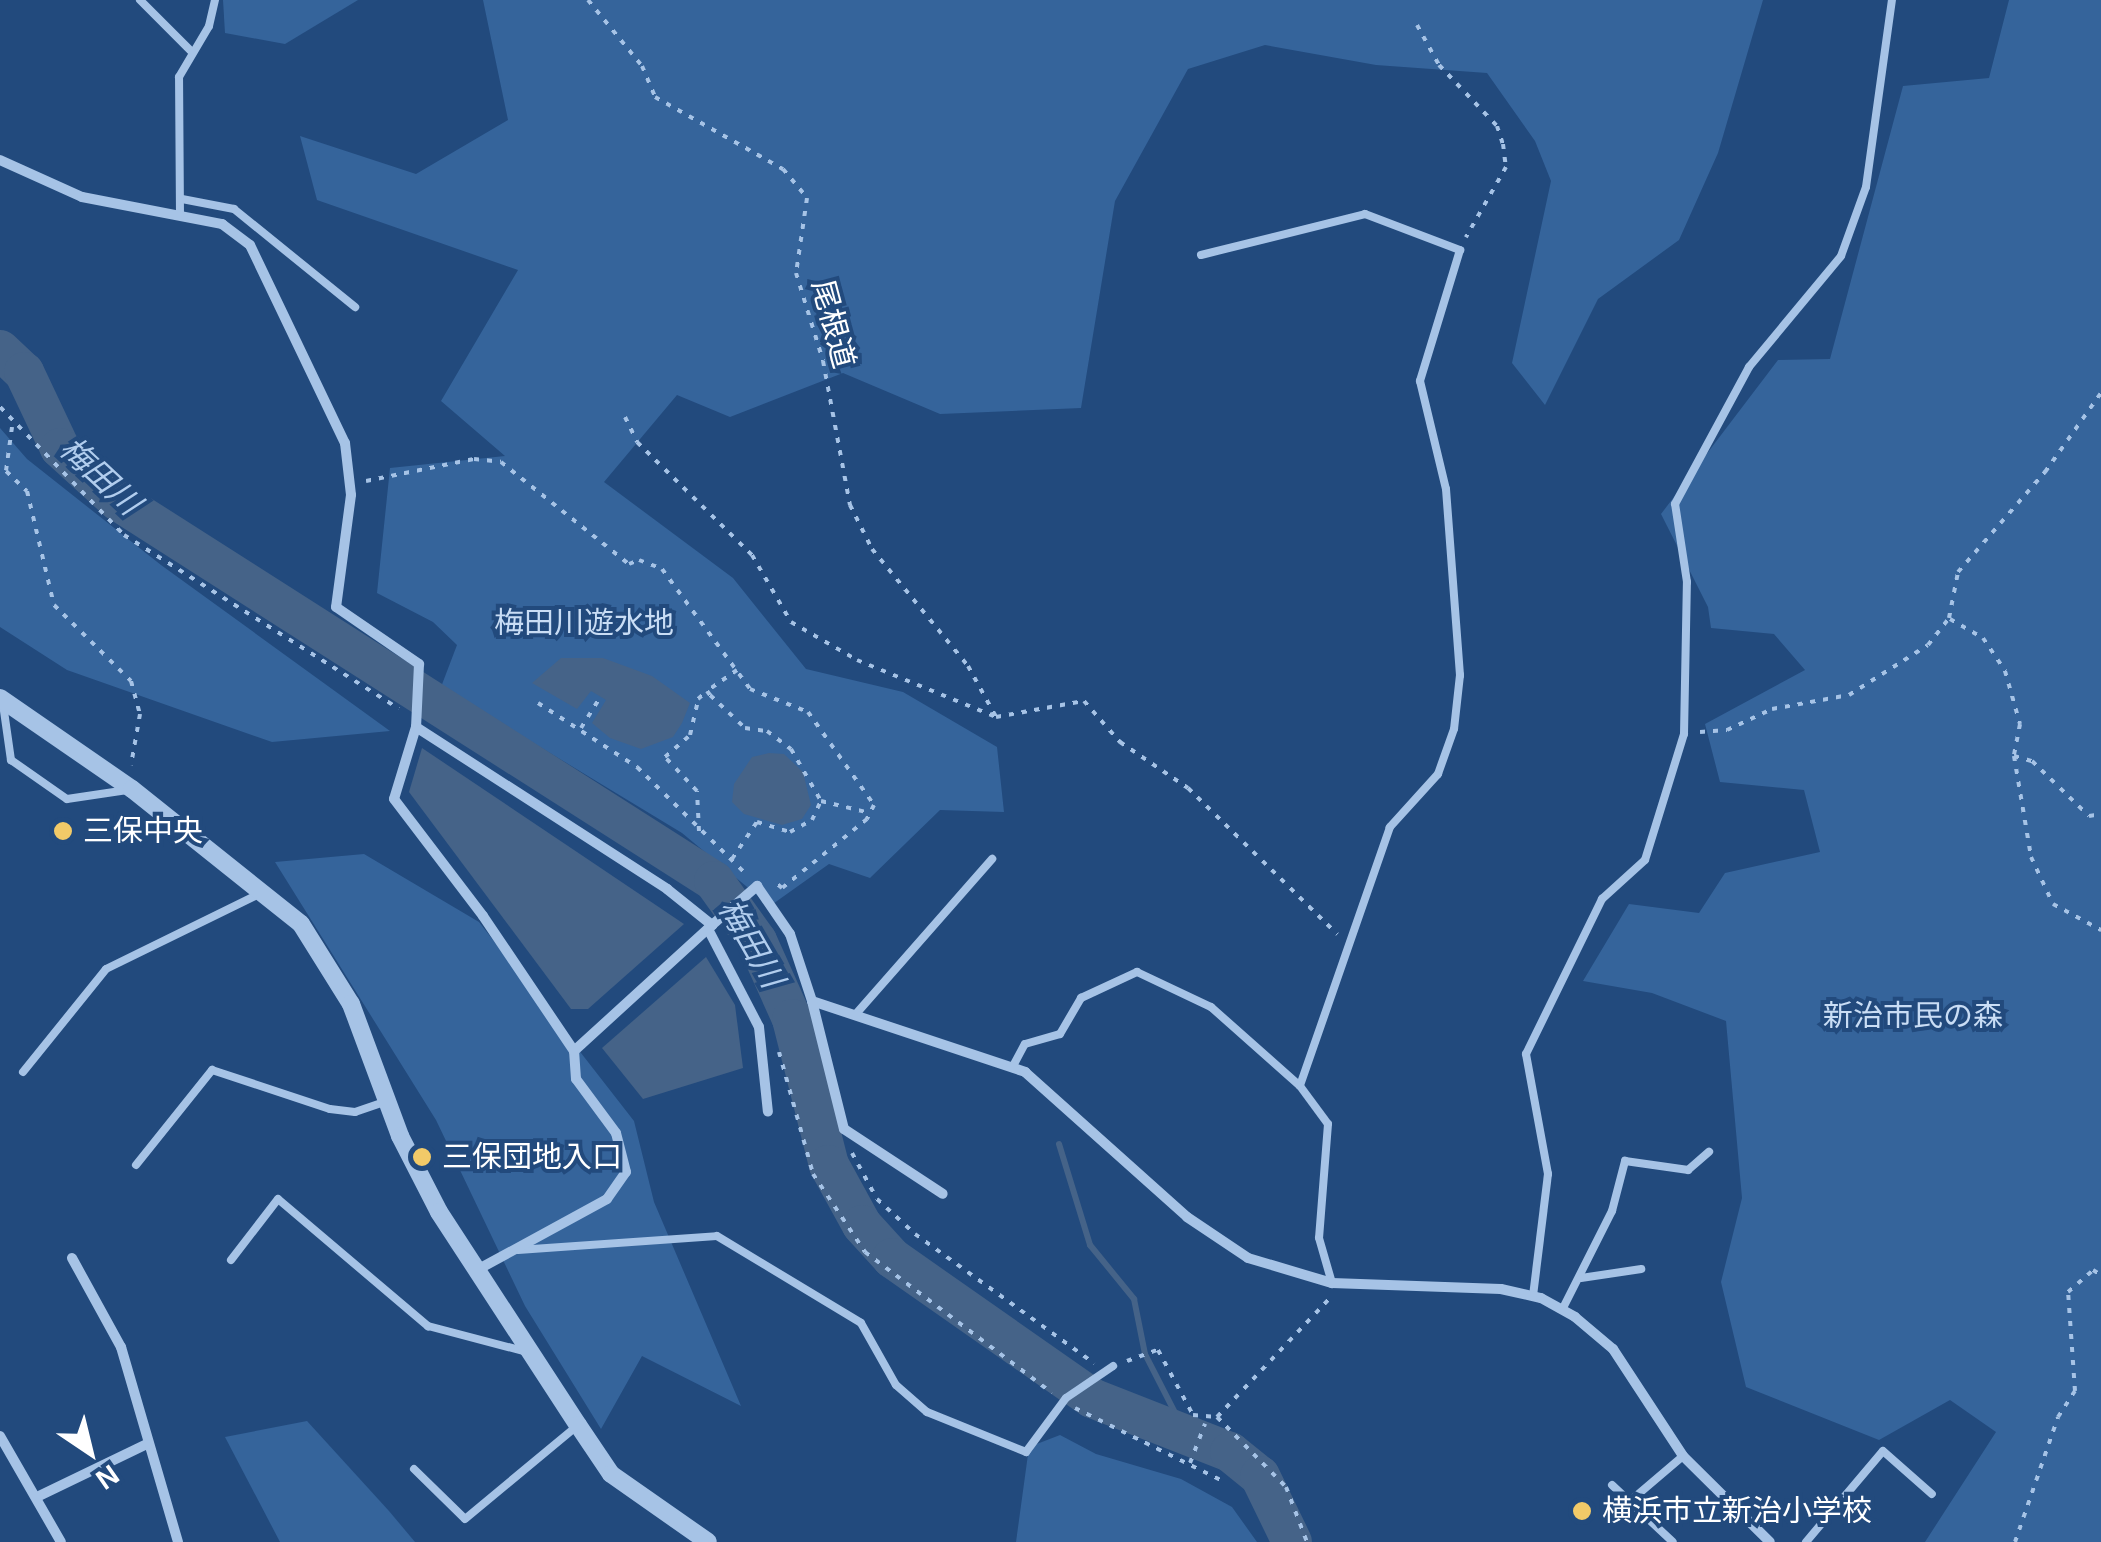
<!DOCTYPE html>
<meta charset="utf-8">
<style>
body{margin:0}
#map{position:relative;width:2101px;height:1542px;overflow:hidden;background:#224a7d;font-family:Helvetica,"Noto Sans JP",sans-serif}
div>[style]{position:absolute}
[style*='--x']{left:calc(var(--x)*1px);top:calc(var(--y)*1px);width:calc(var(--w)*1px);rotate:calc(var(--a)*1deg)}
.green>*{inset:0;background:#35649b}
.water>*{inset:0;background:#456388}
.stream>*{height:6px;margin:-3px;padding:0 3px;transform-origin:3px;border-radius:3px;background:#456388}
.river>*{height:40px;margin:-20px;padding:0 20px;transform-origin:20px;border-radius:20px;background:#456388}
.path>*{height:4px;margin-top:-2px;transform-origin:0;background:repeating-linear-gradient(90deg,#a6c3e6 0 5px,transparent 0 13px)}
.service>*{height:8px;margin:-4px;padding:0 4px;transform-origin:4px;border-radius:4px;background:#a6c3e6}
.minor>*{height:10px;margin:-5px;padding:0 5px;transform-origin:5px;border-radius:5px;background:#a6c3e6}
.tertiary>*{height:18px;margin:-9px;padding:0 9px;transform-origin:9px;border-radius:9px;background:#a6c3e6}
.dots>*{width:28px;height:28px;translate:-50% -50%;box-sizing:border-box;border:5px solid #224a7d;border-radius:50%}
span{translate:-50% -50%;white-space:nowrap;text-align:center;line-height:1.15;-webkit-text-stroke:8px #224a7d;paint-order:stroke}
.street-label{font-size:30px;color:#fff}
.park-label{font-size:30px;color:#c9ddf5}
.poi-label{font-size:30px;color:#fff}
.left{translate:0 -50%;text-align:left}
.water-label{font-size:32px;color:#b1cdee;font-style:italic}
.north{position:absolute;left:40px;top:1402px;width:100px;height:100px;-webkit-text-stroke:8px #224a7d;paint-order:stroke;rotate:145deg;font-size:28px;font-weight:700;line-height:40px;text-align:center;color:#fff}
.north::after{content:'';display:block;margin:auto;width:35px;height:45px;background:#fff;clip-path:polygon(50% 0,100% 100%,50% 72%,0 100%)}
</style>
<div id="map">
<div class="green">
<i style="clip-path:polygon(223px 0,358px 0,285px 44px,225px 33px)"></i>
<i style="clip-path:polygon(483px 0,1763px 0,1718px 153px,1679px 240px,1598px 299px,1545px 405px,1512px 363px,1551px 181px,1535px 141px,1487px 73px,1376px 65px,1265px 45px,1188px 69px,1115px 201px,1081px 408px,940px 414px,843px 373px,730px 417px,677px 395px,604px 482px,733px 578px,806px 669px,903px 692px,997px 747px,1004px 812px,940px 810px,870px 878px,829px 864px,770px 906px,682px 833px,441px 687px,457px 645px,433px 622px,377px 593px,390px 468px,505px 456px,441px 401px,518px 270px,317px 200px,300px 136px,416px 174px,508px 120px)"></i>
<i style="clip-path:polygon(2009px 0,2101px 0,2101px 1542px,1925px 1542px,1996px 1432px,1950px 1400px,1879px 1440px,1746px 1387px,1721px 1282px,1742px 1198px,1726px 1021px,1652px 993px,1583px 981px,1629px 904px,1699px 913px,1725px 873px,1820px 852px,1804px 790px,1720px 782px,1705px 724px,1805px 670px,1774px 634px,1711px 628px,1708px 607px,1661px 514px,1778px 360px,1830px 359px,1903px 86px,1989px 78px)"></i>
<i style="clip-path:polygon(0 428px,27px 459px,161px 565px,390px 731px,272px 742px,67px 670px,0 627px)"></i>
<i style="clip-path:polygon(364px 854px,479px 922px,634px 1121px,654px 1202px,741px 1406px,642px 1356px,601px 1429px,525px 1306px,436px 1120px,275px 862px)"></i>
<i style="clip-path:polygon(307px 1421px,389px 1511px,415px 1542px,280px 1542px,225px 1437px)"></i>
<i style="clip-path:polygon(1060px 1435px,1096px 1454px,1181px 1479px,1232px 1507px,1257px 1542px,1016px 1542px,1029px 1447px)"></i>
</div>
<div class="water">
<i style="clip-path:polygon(561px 658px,603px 658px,652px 676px,690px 703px,682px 723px,673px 737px,641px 749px,610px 738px,592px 723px,606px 700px,591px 691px,577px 709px,532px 683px)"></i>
<i style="clip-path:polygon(422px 748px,574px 850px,684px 924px,588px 1009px,571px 1009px,409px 792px)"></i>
<i style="clip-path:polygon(769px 753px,784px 754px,803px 772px,811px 805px,802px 819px,782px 825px,744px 814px,732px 802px,734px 784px,752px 757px)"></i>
<i style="clip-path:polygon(706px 957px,735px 1005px,743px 1068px,643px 1099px,602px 1048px)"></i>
</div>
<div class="stream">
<i style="--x:1059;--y:1144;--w:106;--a:72.9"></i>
<i style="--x:1090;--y:1245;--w:70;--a:50.8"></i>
<i style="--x:1134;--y:1299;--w:56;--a:78.7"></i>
<i style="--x:1145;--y:1354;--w:88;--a:62.9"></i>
</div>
<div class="river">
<i style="--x:0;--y:350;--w:33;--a:43"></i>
<i style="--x:24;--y:372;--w:84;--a:64.7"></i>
<i style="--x:60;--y:448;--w:79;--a:42.4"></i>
<i style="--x:118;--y:501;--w:707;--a:32.52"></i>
<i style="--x:714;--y:881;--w:74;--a:54.4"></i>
<i style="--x:757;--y:941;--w:85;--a:65.8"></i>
<i style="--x:792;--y:1019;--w:151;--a:75.8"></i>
<i style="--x:829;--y:1165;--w:68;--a:61.2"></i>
<i style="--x:862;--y:1225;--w:45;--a:47.7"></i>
<i style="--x:892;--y:1258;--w:244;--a:35"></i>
<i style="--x:1092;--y:1398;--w:148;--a:21.4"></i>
<i style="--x:1230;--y:1452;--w:38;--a:39"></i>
<i style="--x:1260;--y:1476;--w:73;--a:64.1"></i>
</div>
<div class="path">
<i style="--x:588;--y:0;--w:85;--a:50.7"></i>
<i style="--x:642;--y:66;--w:34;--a:67"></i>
<i style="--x:655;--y:97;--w:147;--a:29.4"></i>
<i style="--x:783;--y:169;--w:38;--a:50"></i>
<i style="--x:807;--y:198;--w:76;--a:98.3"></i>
<i style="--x:796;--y:273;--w:92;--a:72.9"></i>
<i style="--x:823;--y:361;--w:147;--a:79.4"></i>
<i style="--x:850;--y:505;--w:49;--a:63.4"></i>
<i style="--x:872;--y:549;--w:151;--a:50.6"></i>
<i style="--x:968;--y:666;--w:58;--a:61.2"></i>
<i style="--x:1417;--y:25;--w:46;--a:61.2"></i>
<i style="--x:1439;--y:65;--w:84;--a:46.4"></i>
<i style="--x:1497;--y:126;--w:19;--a:72"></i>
<i style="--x:1503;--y:144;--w:23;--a:83"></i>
<i style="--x:1506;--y:167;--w:81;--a:119.7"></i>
<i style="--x:0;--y:407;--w:178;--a:45.9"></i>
<i style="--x:124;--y:535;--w:325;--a:32.3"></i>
<i style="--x:625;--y:417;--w:28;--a:64"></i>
<i style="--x:637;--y:442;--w:161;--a:44.5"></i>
<i style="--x:752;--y:555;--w:78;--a:59.8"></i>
<i style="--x:791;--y:622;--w:76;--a:29.9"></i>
<i style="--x:857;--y:660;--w:150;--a:22.3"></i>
<i style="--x:996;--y:717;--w:89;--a:-10.3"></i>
<i style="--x:1084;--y:701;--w:55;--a:48.7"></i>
<i style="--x:1120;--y:742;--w:82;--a:34.1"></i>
<i style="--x:1188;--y:788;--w:209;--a:44.4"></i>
<i style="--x:12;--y:427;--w:44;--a:97.8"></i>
<i style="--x:6;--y:471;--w:29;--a:44"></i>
<i style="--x:27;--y:491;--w:117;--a:76.7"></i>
<i style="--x:54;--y:605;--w:108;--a:44.6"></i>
<i style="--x:131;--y:681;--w:34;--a:75"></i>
<i style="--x:140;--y:714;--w:52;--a:100"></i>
<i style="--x:366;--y:481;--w:110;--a:-11.5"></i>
<i style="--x:474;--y:459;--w:27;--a:6"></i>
<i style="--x:501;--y:462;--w:164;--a:38.6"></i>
<i style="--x:629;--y:564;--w:11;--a:-22"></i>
<i style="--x:639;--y:560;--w:25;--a:21"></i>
<i style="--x:662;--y:569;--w:149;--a:53.7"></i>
<i style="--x:750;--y:689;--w:62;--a:21.6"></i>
<i style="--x:808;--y:712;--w:114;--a:54.6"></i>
<i style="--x:874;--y:805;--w:16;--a:117"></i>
<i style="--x:867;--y:819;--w:109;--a:140.9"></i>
<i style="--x:782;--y:888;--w:8;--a:-140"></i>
<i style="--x:1950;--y:619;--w:38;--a:30"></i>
<i style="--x:1983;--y:638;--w:40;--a:56"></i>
<i style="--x:2005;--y:671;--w:55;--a:74.2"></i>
<i style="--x:2020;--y:724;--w:33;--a:101"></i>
<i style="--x:2014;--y:756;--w:102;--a:80.4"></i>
<i style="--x:2031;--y:857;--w:52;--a:64.9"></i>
<i style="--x:2053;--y:904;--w:55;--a:28.4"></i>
<i style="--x:737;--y:670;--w:37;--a:145"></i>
<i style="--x:707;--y:691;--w:5;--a:53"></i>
<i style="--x:710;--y:695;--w:48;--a:43.3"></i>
<i style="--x:745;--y:728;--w:22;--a:8"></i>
<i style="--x:767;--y:731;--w:30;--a:37"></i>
<i style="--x:791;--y:749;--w:60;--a:60"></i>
<i style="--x:538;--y:703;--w:118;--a:32.9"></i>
<i style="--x:637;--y:767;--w:154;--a:44.5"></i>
<i style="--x:581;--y:728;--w:34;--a:-58"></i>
<i style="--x:1700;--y:732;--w:27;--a:-4"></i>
<i style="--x:1727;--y:730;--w:50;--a:-25"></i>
<i style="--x:1772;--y:709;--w:78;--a:-10.3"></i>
<i style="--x:1849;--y:695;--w:93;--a:-32.3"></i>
<i style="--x:1928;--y:645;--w:34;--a:-52"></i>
<i style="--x:1949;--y:618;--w:47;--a:-78.9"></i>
<i style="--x:1958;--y:572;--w:133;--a:-49"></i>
<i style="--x:2045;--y:472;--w:97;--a:-54.7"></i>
<i style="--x:2014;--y:756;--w:19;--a:16"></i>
<i style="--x:2032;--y:761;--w:79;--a:44"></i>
<i style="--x:2089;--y:816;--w:12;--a:-9"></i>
<i style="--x:699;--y:831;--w:40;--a:-92.9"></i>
<i style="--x:697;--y:791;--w:47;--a:-133.3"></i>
<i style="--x:665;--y:757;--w:33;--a:-41"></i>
<i style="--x:690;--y:735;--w:37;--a:-77"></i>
<i style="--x:698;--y:699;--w:12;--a:-42"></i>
<i style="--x:732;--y:859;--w:45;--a:-56"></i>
<i style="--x:757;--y:822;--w:34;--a:17"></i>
<i style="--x:790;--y:832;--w:25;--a:-29"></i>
<i style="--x:812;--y:820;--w:21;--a:-65"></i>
<i style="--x:821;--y:801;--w:50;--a:13.8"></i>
<i style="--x:779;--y:1052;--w:127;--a:74.4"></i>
<i style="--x:813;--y:1174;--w:94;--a:56.3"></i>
<i style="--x:865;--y:1252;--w:234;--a:37"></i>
<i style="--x:852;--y:1153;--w:52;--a:61.5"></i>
<i style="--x:877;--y:1199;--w:52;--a:42.6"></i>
<i style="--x:915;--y:1234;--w:221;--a:35.8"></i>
<i style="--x:1127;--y:1361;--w:33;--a:-20"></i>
<i style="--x:1158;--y:1350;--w:74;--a:61.7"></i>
<i style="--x:1193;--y:1415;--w:24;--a:5"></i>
<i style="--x:1217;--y:1417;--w:98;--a:45.4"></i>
<i style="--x:1286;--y:1487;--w:59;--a:69.1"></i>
<i style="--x:1075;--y:1408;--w:163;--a:26.3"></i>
<i style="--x:1217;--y:1417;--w:164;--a:-46.5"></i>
<i style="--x:1190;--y:1463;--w:42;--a:-69"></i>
<i style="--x:2015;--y:1542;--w:132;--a:-71"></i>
<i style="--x:2058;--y:1417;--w:31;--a:-57"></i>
<i style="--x:2075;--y:1391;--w:99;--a:-94"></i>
<i style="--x:2068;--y:1292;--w:33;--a:-41"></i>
<i style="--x:2093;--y:1270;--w:9;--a:32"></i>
</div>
<div class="service">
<i style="--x:140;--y:0;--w:74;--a:45"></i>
<i style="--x:182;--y:199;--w:53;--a:10.9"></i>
<i style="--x:234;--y:209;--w:156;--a:39"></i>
<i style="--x:180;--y:216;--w:139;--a:-90.4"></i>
<i style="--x:179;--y:77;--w:59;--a:-59.5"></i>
<i style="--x:209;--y:26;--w:27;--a:-77"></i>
<i style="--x:1201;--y:255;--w:169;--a:-14"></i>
<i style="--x:1365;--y:214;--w:102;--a:20.8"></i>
<i style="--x:1460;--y:250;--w:137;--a:107"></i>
<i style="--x:1420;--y:381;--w:111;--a:76.5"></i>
<i style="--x:1446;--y:489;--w:187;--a:85.7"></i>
<i style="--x:1460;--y:675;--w:54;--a:96.3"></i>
<i style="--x:1454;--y:729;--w:48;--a:109.6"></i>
<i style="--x:1438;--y:774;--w:72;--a:132.2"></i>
<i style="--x:1390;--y:827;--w:274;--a:109.2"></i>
<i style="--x:3;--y:704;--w:57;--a:81.9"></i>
<i style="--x:11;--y:760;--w:68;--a:34.9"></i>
<i style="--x:67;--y:799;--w:61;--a:-8.5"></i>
<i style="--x:855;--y:1015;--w:208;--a:-48.7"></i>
<i style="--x:1012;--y:1068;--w:27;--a:-62"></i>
<i style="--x:1025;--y:1044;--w:36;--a:-16"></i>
<i style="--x:1060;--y:1034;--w:42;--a:-59.7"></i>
<i style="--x:1081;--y:998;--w:62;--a:-24.9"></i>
<i style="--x:1137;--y:972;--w:82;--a:25.3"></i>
<i style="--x:1211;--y:1007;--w:119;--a:41.6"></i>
<i style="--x:1300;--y:1086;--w:47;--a:53.6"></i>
<i style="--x:1328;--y:1124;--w:114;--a:94.5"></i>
<i style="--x:1319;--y:1238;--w:47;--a:73.9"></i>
<i style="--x:23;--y:1072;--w:132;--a:-51.1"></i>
<i style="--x:106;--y:969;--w:173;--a:-26.1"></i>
<i style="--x:136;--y:1165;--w:122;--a:-51.3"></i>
<i style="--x:212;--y:1070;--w:124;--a:18.3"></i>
<i style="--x:330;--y:1109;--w:25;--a:7"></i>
<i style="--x:355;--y:1112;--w:34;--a:-19"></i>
<i style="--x:518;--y:1250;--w:199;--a:-4"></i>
<i style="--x:717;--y:1236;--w:168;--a:31.1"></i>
<i style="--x:861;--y:1323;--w:71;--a:60.6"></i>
<i style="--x:896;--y:1385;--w:41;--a:41.1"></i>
<i style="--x:927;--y:1412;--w:107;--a:22"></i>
<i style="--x:1026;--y:1452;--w:67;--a:-53.5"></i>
<i style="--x:1066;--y:1398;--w:57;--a:-34.2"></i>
<i style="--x:231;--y:1260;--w:77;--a:-52.4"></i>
<i style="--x:278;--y:1199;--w:197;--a:40.3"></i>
<i style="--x:428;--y:1326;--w:102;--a:14.7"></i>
<i style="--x:1581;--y:1278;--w:61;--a:-8.5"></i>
<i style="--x:1533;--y:1296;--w:123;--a:-83"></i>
<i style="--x:1548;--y:1174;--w:122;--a:-100.4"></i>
<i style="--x:1526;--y:1054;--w:173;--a:-63.9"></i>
<i style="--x:1602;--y:899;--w:58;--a:-42.2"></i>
<i style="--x:1645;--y:860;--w:132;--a:-72.8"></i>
<i style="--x:1684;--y:734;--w:152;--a:-88.9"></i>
<i style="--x:1687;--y:582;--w:79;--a:-98.7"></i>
<i style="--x:1675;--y:504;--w:156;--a:-61.6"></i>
<i style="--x:1749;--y:367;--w:144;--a:-50.3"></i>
<i style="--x:1841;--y:256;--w:73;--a:-70.1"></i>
<i style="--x:1866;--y:187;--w:189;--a:-82.1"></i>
<i style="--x:1562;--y:1310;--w:111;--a:-63.2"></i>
<i style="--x:1612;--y:1211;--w:52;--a:-75.4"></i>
<i style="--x:1625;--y:1161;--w:64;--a:8.1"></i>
<i style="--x:1688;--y:1170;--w:28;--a:-41"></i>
<i style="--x:414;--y:1469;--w:71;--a:44.4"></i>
<i style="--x:465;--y:1519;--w:144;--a:-39.7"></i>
<i style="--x:1612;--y:1485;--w:83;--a:43.1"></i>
<i style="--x:1629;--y:1502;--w:71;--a:-40.4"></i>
<i style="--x:1806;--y:1542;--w:119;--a:-49.8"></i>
<i style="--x:1883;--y:1451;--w:65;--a:41.3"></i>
</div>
<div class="minor">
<i style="--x:0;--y:160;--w:90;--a:24.3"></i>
<i style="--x:82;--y:197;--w:143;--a:10.9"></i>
<i style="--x:222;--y:224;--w:35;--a:37"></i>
<i style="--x:250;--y:245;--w:220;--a:64.4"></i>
<i style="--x:345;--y:443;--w:52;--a:83.4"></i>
<i style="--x:351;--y:495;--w:113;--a:97.6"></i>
<i style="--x:336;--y:607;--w:101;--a:34.5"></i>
<i style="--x:419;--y:664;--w:63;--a:92.7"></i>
<i style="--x:416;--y:727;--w:75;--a:107"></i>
<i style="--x:394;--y:799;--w:147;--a:52.7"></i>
<i style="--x:483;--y:916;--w:163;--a:56"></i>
<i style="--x:416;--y:727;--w:299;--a:32.8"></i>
<i style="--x:667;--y:889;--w:58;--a:38.7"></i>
<i style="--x:712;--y:925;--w:60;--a:-40.9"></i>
<i style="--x:757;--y:886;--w:58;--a:55.5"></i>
<i style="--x:790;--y:934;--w:71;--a:71.8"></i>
<i style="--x:812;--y:1001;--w:225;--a:18.4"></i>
<i style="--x:1025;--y:1072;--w:217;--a:41.8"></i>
<i style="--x:1187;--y:1217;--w:73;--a:33.9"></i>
<i style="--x:1248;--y:1258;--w:88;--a:16.6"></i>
<i style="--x:1332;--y:1283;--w:169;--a:2"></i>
<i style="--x:1501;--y:1289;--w:41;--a:12.7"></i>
<i style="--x:1541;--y:1298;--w:39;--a:29"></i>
<i style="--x:1575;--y:1317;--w:50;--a:40.1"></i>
<i style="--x:1613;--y:1349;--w:128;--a:56.8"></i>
<i style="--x:1683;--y:1456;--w:122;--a:44.7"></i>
<i style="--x:708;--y:929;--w:110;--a:62.5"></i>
<i style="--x:759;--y:1027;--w:85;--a:84"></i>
<i style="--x:812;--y:1001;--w:132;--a:76"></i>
<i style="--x:844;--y:1129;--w:118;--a:33.3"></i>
<i style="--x:72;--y:1258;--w:102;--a:61.2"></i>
<i style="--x:121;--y:1347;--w:203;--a:73.7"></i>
<i style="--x:477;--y:1270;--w:148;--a:-28.6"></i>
<i style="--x:607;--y:1199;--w:33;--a:-55"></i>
<i style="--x:626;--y:1172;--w:40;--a:-104.4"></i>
<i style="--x:616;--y:1133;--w:67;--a:-126.5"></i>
<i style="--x:576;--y:1079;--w:28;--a:-94"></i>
<i style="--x:574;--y:1051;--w:187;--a:-42.4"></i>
<i style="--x:0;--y:1436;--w:122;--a:60.1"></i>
<i style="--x:39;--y:1496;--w:118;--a:-25.7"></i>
</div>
<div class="tertiary">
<i style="--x:0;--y:698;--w:160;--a:34.6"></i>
<i style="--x:132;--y:789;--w:216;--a:38.6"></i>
<i style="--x:301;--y:924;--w:94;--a:58"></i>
<i style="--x:351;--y:1004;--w:141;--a:69.6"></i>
<i style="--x:400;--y:1136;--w:85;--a:62.8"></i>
<i style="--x:439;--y:1212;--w:254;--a:56.9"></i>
<i style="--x:578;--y:1425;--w:59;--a:56"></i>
<i style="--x:611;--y:1474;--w:118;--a:35"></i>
</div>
<div class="dots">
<i style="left:63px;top:831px;background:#f2ca68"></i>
<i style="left:422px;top:1157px;background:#f2ca68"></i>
<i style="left:1582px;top:1511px;background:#f2ca68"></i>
</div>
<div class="street-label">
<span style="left:833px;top:324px;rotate:75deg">尾根道</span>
</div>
<div class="park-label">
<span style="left:584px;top:623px">梅田川遊水地</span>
<span style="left:1913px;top:1016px">新治市民の森</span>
</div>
<div class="poi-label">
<span class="left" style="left:83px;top:831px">三保中央</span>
<span class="left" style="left:442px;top:1157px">三保団地入口</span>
<span class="left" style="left:1602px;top:1511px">横浜市立新治小学校</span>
</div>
<div class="water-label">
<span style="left:100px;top:476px;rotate:43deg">梅田川</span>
<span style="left:751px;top:943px;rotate:60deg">梅田川</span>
</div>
<div class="north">N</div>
</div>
